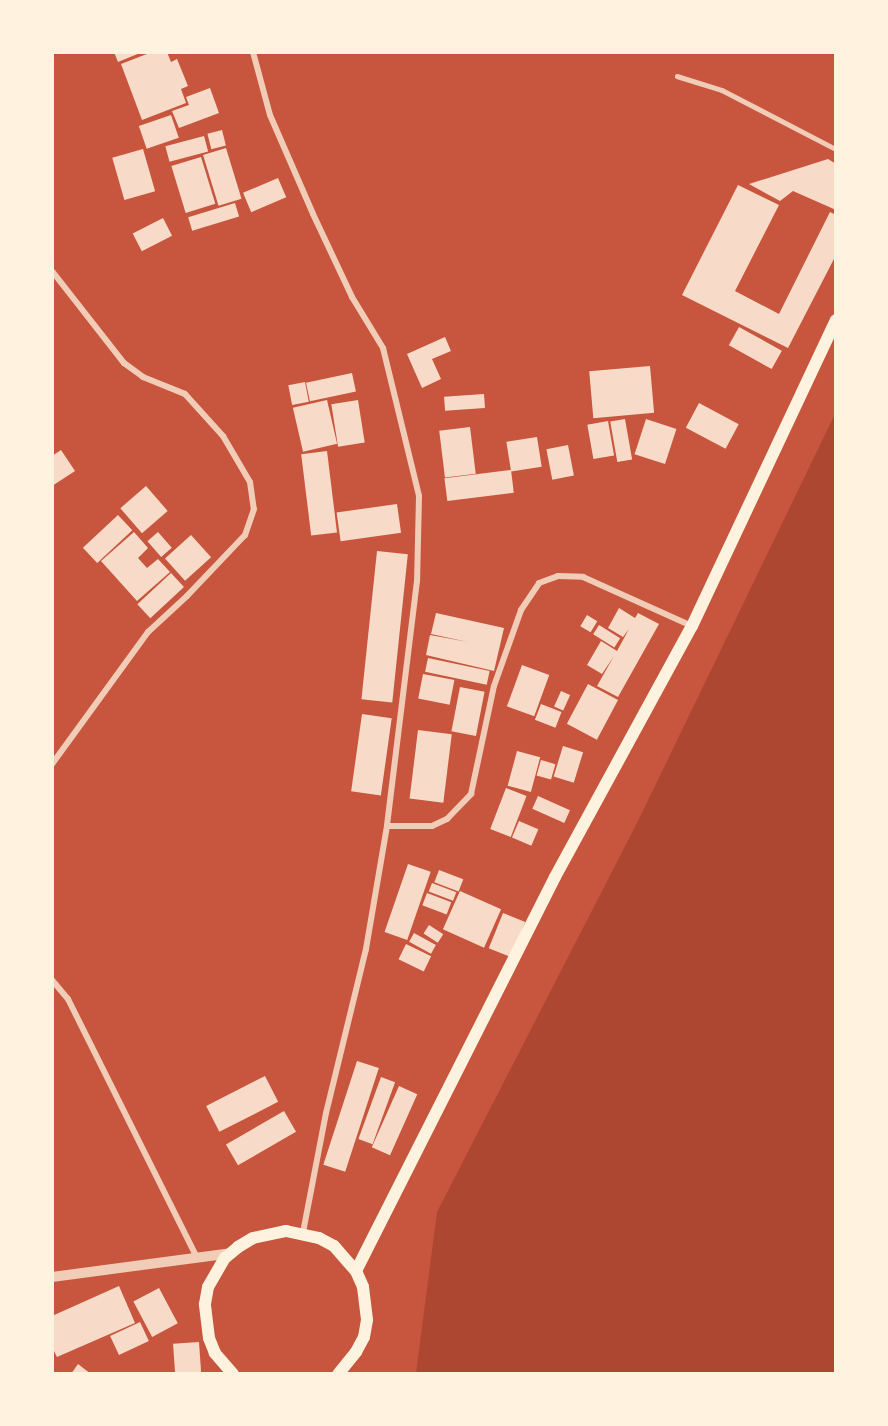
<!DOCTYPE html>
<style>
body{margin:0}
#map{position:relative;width:888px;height:1426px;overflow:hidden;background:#c8553d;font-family:Rubik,sans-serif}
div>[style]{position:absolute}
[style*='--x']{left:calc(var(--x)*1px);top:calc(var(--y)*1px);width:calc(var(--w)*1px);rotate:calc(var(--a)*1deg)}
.green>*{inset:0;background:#ae4732}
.building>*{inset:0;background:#f7dbc8;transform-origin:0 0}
.service>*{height:4.5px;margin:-2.25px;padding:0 2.25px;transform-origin:2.25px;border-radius:2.25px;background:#f1ccb7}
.minor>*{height:6px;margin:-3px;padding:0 3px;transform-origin:3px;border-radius:3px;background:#f1ccb7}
.tertiary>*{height:10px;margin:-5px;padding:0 5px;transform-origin:5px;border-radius:5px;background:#f1ccb7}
.secondary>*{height:12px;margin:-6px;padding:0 6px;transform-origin:6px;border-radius:6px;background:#fff3e0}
span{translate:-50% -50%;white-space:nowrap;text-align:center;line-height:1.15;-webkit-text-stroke:6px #fff3e0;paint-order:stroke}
.frame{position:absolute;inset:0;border:54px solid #fff3e0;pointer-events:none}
</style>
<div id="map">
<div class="green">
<i style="clip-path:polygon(835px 414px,835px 1373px,416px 1373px,437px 1212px,638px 821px)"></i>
</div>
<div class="building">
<i style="clip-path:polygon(114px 52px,140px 52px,140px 53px,118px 62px)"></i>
<i style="clip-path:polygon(152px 52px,167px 52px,171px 62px,177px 59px,188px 86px,181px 89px,186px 103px,142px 120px,121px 64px)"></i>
<i style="clip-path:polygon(210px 88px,219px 113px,179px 128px,172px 111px,189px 105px,186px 97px)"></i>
<i style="left:171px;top:115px;width:24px;height:34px;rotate:71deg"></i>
<i style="left:222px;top:130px;width:16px;height:15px;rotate:76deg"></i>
<i style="left:204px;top:136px;width:16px;height:40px;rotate:75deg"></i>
<i style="left:226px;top:148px;width:53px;height:24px;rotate:73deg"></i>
<i style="left:143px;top:149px;width:44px;height:32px;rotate:74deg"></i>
<i style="left:201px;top:157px;width:49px;height:31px;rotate:73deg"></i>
<i style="clip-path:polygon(828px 159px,836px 164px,836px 210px,793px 191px,780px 201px,749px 184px)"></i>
<i style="left:278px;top:178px;width:21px;height:38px;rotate:67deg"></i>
<i style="clip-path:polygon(738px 185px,779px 205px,735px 291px,779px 314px,830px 212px,836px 215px,836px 255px,788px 348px,682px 295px)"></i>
<i style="left:235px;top:203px;width:14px;height:49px;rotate:73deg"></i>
<i style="left:163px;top:218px;width:20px;height:34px;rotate:63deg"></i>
<i style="left:739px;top:327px;width:49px;height:21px;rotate:29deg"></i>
<i style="clip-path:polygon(445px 337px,451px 351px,432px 359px,441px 379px,422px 388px,407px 354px)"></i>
<i style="left:650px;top:366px;width:47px;height:61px;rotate:85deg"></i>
<i style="left:352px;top:373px;width:19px;height:47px;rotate:78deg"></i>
<i style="left:305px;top:382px;width:20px;height:17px;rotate:79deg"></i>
<i style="left:484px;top:394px;width:14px;height:40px;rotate:86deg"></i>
<i style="left:327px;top:400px;width:45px;height:35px;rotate:77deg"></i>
<i style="left:358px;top:400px;width:43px;height:27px;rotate:81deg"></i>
<i style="left:699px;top:403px;width:45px;height:28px;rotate:28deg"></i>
<i style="left:625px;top:419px;width:41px;height:15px;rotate:80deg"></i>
<i style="left:646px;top:419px;width:32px;height:37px;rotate:18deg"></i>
<i style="left:608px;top:421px;width:35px;height:21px;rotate:80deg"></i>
<i style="left:470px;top:427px;width:47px;height:31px;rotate:83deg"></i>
<i style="left:537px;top:437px;width:30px;height:31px;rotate:81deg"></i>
<i style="left:568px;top:445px;width:31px;height:22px;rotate:79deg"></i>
<i style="clip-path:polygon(61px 450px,75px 471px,52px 486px,52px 456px)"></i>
<i style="left:327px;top:451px;width:82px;height:26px;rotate:83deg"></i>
<i style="left:511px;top:470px;width:23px;height:67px;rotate:83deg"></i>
<i style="left:146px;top:486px;width:33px;height:34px;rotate:49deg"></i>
<i style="left:397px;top:504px;width:29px;height:61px;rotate:82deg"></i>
<i style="left:118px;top:515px;width:21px;height:48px;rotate:47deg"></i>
<i style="clip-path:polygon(134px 532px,148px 548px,138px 558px,147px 568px,158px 559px,170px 572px,137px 601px,101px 561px)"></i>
<i style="left:158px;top:532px;width:21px;height:14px;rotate:49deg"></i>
<i style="left:191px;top:535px;width:30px;height:35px;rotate:48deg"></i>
<i style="left:377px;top:551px;width:31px;height:149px;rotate:6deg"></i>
<i style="left:171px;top:573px;width:19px;height:46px;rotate:47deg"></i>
<i style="clip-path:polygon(619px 608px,635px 618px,638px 613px,659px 624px,618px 697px,597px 686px,614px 656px,602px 674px,587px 665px,601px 641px,617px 651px,629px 629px,623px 637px,608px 628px)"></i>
<i style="clip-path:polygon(436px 613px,504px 628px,494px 671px,426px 655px,430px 635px,468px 642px,431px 634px)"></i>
<i style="left:587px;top:615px;width:12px;height:13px;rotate:31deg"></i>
<i style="left:599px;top:625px;width:25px;height:11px;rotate:32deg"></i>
<i style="left:428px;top:658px;width:63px;height:14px;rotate:12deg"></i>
<i style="left:522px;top:665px;width:29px;height:44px;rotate:20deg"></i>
<i style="left:423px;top:674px;width:32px;height:25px;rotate:11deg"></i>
<i style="left:588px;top:684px;width:34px;height:45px;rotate:28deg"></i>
<i style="left:460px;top:687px;width:25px;height:45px;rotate:11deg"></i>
<i style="left:561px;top:691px;width:10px;height:17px;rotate:24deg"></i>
<i style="left:541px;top:704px;width:22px;height:17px;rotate:21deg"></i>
<i style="left:362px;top:714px;width:30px;height:78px;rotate:8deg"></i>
<i style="left:418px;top:730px;width:34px;height:69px;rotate:7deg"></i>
<i style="left:563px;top:746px;width:21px;height:32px;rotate:17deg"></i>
<i style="left:517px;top:751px;width:24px;height:36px;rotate:15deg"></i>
<i style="left:541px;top:760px;width:15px;height:16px;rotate:16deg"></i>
<i style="left:506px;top:788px;width:22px;height:44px;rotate:21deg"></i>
<i style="left:538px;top:796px;width:35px;height:14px;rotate:24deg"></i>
<i style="left:519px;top:821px;width:21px;height:18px;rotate:23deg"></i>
<i style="left:408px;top:864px;width:24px;height:72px;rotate:19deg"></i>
<i style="left:439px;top:870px;width:26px;height:13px;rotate:21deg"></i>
<i style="left:432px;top:883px;width:26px;height:9px;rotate:21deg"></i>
<i style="left:460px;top:891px;width:45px;height:42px;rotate:24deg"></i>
<i style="left:427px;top:893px;width:26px;height:13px;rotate:21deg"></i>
<i style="left:503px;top:913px;width:24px;height:38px;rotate:22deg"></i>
<i style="left:429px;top:925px;width:17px;height:10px;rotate:33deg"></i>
<i style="left:414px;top:933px;width:25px;height:10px;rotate:29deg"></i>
<i style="left:406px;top:944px;width:28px;height:17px;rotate:26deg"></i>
<i style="left:357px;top:1061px;width:23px;height:109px;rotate:18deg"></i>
<i style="left:265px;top:1076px;width:29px;height:66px;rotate:63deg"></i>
<i style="left:381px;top:1077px;width:15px;height:66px;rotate:20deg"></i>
<i style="left:399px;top:1086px;width:20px;height:67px;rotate:24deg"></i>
<i style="left:284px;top:1111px;width:24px;height:67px;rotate:60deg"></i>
<i style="clip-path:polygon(119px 1286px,135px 1323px,57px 1357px,52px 1347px,52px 1316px)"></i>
<i style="left:159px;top:1288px;width:40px;height:29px;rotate:62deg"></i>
<i style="left:140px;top:1322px;width:21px;height:33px;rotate:65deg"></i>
<i style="left:199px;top:1342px;width:32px;height:26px;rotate:86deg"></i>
<i style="clip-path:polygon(78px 1364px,91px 1374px,71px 1374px)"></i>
</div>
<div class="service">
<i style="--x:677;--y:76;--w:47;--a:17.3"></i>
<i style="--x:722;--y:90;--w:128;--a:27.4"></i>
</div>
<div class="minor">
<i style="--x:253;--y:52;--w:65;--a:74.9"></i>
<i style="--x:270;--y:115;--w:108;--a:66.5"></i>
<i style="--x:313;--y:214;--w:92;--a:64.8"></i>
<i style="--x:352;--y:297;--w:60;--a:58.7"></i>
<i style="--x:383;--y:348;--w:152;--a:76.3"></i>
<i style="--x:419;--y:496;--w:85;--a:91.3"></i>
<i style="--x:417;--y:581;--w:247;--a:97"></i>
<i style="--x:387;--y:826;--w:125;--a:99.7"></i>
<i style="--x:366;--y:949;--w:169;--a:103.7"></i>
<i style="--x:326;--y:1113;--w:122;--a:100.9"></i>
<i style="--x:52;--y:271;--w:117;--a:52"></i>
<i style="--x:124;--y:363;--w:24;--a:36"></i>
<i style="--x:143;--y:377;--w:45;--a:22"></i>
<i style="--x:185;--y:394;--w:57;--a:47.9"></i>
<i style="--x:223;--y:436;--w:53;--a:59.6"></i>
<i style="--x:250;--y:482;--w:27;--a:82"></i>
<i style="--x:254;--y:509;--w:28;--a:109"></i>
<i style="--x:245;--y:535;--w:84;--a:133.6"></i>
<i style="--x:187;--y:596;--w:53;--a:137.3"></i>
<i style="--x:148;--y:632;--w:163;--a:126"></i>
<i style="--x:387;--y:826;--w:45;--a:0"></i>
<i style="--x:432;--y:826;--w:17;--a:-25"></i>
<i style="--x:447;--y:819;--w:35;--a:-46"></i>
<i style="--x:471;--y:794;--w:110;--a:-78"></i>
<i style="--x:494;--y:686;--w:81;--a:-70.4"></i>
<i style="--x:521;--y:610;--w:32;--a:-56"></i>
<i style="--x:539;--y:583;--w:20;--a:-20"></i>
<i style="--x:558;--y:576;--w:25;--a:2"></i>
<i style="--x:583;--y:577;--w:120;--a:24.2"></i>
<i style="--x:52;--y:980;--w:25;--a:50"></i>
<i style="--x:68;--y:999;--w:289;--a:63.5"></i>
</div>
<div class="tertiary">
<i style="--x:52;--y:1277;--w:182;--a:-7.6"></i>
</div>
<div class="secondary">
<i style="--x:356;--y:1271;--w:441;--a:-63.2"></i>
<i style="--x:555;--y:877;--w:286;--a:-61.4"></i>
<i style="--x:692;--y:626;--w:338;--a:-64.8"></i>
<i style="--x:233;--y:1374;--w:28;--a:-131"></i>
<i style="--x:215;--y:1353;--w:16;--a:-112"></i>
<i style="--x:209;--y:1338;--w:34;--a:-97"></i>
<i style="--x:205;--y:1304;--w:17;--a:-80"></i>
<i style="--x:208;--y:1287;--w:34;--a:-60"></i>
<i style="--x:225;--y:1258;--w:17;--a:-40"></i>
<i style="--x:238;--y:1247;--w:17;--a:-31"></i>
<i style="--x:253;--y:1238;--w:34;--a:-12"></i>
<i style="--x:286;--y:1231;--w:34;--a:12"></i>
<i style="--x:319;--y:1238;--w:17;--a:28"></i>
<i style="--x:334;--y:1246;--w:33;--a:49"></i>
<i style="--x:356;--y:1271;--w:17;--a:66"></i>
<i style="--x:363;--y:1287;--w:33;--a:83"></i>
<i style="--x:367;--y:1320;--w:17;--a:100"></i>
<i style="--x:364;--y:1337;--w:17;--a:118"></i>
<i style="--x:356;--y:1352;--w:28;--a:129"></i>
</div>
<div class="frame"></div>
</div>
